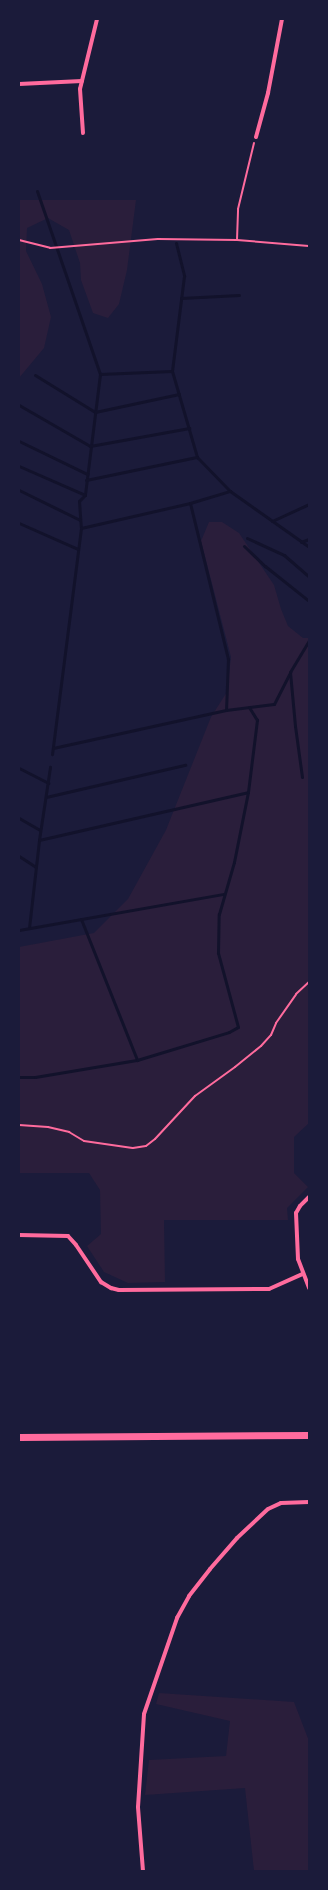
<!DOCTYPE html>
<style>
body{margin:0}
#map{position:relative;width:328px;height:1890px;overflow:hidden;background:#1b1b3a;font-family:"Titillium Web",sans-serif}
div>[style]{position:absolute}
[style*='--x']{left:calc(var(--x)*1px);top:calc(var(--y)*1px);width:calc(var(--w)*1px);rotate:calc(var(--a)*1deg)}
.green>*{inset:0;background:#2a1e3b}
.stream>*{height:3px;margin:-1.5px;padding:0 1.5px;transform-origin:1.5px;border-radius:1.5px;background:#12122b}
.path>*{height:2px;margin:-1px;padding:0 1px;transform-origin:1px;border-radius:1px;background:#ff6b9d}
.minor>*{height:4px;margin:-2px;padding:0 2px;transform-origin:2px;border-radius:2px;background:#ff6b9d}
.tertiary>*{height:7px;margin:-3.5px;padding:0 3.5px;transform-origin:3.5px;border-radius:3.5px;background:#ff6b9d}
span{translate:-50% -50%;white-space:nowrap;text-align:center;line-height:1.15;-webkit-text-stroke:4px #1b1b3a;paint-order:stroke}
.frame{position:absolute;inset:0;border:20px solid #1b1b3a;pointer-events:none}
</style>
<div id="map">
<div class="green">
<i style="clip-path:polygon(19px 200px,136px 200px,127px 270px,119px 304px,108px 318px,93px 313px,81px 280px,80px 263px,69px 230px,48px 218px,27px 228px,26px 251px,42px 284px,51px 317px,44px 348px,19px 378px)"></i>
<i style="clip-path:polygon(209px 522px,222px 522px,239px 533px,274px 585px,281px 609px,288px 626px,303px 638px,309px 638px,309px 1123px,294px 1137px,294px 1173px,308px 1187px,287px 1208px,288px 1220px,164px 1220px,165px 1282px,128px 1283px,104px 1272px,87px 1246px,101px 1234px,100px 1190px,89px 1173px,19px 1173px,19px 947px,94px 933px,128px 899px,166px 830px,211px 717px,227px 692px,231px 657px,201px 541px)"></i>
<i style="clip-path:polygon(159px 1693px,294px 1702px,309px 1741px,309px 1871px,254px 1871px,245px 1788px,145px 1795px,149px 1760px,226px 1756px,230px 1721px,156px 1704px)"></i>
</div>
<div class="stream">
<i style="--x:37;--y:191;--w:194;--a:71"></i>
<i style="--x:100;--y:374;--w:122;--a:97.1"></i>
<i style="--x:85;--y:495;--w:8;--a:135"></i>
<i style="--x:79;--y:501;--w:27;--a:86"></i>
<i style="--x:81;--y:528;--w:228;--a:97.3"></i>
<i style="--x:176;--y:243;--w:34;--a:76"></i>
<i style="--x:184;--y:276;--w:96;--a:97.2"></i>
<i style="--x:172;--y:371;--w:90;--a:73.8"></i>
<i style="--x:197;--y:457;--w:47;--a:45.9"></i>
<i style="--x:230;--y:491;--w:97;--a:35.3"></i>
<i style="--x:181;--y:298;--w:58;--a:-3"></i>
<i style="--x:100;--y:374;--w:72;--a:-2.4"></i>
<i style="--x:35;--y:375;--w:70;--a:31.7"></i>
<i style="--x:95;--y:412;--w:86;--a:-12.1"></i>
<i style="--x:19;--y:405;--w:82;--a:30"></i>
<i style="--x:90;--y:446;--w:101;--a:-10.3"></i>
<i style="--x:19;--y:441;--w:76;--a:25.9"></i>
<i style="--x:19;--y:466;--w:72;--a:23.7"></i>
<i style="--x:86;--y:480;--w:113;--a:-11.7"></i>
<i style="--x:19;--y:490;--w:68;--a:26.2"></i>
<i style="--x:190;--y:503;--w:161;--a:76.3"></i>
<i style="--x:228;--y:659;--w:51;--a:92.2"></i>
<i style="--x:272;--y:521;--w:41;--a:-24.7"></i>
<i style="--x:19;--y:523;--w:64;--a:23.8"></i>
<i style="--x:81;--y:528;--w:112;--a:-12.9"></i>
<i style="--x:190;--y:503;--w:42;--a:-16.7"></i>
<i style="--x:247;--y:538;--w:41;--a:24.7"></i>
<i style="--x:284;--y:555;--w:33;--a:41"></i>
<i style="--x:301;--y:542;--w:9;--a:-21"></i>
<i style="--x:244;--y:546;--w:29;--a:44"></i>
<i style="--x:265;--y:566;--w:56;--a:38.5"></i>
<i style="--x:53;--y:748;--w:177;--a:-12.4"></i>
<i style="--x:226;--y:710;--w:48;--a:-7.1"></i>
<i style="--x:274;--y:704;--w:36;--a:-63"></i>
<i style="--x:19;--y:768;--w:33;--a:27"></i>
<i style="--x:302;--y:777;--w:51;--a:-97.8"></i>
<i style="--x:295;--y:726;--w:54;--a:-95.3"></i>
<i style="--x:290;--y:672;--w:37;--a:-59"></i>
<i style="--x:46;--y:797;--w:143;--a:-13"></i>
<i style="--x:19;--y:818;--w:24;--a:30"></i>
<i style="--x:39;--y:840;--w:214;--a:-12.9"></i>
<i style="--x:19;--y:856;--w:20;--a:33"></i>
<i style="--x:81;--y:919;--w:152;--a:68.3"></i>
<i style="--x:29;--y:928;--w:89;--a:-83.5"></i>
<i style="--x:39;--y:840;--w:74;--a:-81.4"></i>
<i style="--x:19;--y:930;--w:208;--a:-10"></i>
<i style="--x:19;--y:1077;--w:16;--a:0"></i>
<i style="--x:35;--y:1077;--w:103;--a:-9.5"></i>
<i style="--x:137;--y:1060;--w:96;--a:-16.9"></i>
<i style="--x:229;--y:1032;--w:10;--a:-29"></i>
<i style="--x:238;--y:1027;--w:77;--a:-105.1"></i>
<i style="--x:218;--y:953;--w:39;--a:-89"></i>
<i style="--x:219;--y:914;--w:54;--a:-73.9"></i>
<i style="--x:234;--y:862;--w:71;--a:-78.7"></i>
<i style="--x:248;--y:792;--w:73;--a:-82.9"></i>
<i style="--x:257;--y:720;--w:15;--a:-122"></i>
</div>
<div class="path">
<i style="--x:19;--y:240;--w:32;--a:14"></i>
<i style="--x:50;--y:248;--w:108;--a:-4.8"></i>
<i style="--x:158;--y:239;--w:79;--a:0.7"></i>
<i style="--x:237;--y:240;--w:72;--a:4.8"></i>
<i style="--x:237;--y:240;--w:31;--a:-88"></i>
<i style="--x:238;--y:209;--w:68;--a:-76.4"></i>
<i style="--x:19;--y:1125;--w:29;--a:4"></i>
<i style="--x:48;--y:1127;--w:22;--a:13"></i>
<i style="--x:69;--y:1132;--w:17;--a:31"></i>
<i style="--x:84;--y:1141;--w:49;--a:8.1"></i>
<i style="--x:133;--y:1148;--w:13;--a:-9"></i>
<i style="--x:146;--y:1146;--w:11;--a:-38"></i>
<i style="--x:155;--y:1139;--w:59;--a:-47.1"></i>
<i style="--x:195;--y:1096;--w:49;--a:-35.9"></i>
<i style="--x:235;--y:1067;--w:33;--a:-39"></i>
<i style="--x:261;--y:1046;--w:15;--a:-48"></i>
<i style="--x:271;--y:1035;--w:13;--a:-67"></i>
<i style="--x:276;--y:1023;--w:35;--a:-55"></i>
<i style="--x:296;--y:994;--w:18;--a:-43"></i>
</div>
<div class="minor">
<i style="--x:19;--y:84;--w:63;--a:-2.7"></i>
<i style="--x:83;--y:133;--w:44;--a:-93.9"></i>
<i style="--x:80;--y:89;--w:72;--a:-76.3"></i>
<i style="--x:256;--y:137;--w:46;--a:-74.7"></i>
<i style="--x:268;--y:93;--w:75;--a:-79.3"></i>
<i style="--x:309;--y:1197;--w:13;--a:135"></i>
<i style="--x:300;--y:1206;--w:8;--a:120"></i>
<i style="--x:296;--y:1213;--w:46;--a:87.5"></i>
<i style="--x:298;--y:1259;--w:31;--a:69"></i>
<i style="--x:19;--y:1235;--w:49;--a:1.2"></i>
<i style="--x:68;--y:1236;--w:12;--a:48"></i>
<i style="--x:76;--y:1245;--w:45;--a:56"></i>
<i style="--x:101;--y:1282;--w:12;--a:31"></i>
<i style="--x:111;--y:1288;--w:8;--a:14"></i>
<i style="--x:119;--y:1290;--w:150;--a:-0.4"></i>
<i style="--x:269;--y:1289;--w:37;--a:-24"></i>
<i style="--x:143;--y:1871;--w:64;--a:-94.5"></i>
<i style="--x:138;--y:1807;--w:93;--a:-86.3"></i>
<i style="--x:144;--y:1714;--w:102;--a:-71"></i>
<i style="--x:177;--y:1618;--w:25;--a:-61"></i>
<i style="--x:189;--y:1596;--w:34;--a:-52"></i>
<i style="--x:210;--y:1569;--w:41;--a:-48.9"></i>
<i style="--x:237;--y:1538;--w:42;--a:-43.1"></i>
<i style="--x:268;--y:1509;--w:14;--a:-25"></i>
<i style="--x:281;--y:1503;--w:28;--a:-2"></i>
</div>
<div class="tertiary">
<i style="--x:19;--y:1437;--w:290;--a:-0.4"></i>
</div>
<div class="frame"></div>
</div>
